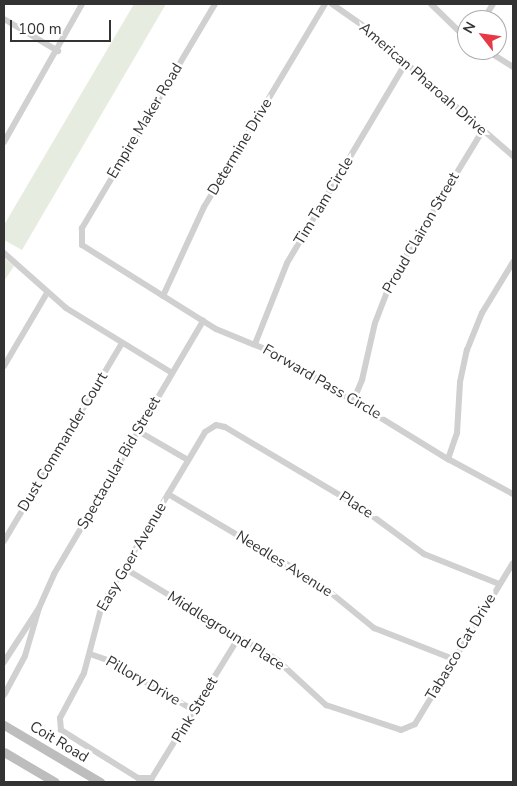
<!DOCTYPE html>
<style>
body{margin:0}
#map{position:relative;width:517px;height:786px;overflow:hidden;background:#fff;font-family:"Nunito Sans",sans-serif}
div>[style]{position:absolute}
[style*='--x']{left:calc(var(--x)*1px);top:calc(var(--y)*1px);width:calc(var(--w)*1px);rotate:calc(var(--a)*1deg)}
.green>*{inset:0;background:#e6ecdf}
.minor>*{height:6px;margin:-3px;padding:0 3px;transform-origin:3px;border-radius:3px;background:#d0d0d0}
.secondary>*{height:9px;margin:-4.5px;padding:0 4.5px;transform-origin:4.5px;border-radius:4.5px;background:#bdbdbd}
span{translate:-50% -50%;white-space:nowrap;text-align:center;line-height:1.15;-webkit-text-stroke:5px #fff;paint-order:stroke}
.street-label{font-size:15px;color:#333}
.frame{position:absolute;inset:0;border:5px solid #333;pointer-events:none}
.north{position:absolute;left:457px;top:10px;width:50px;height:50px;box-sizing:border-box;background:#fff;border:1px solid #adadad;border-radius:50%;rotate:300deg;font-size:14px;font-weight:700;line-height:20px;text-align:center;color:#333}
.north::after{content:'';display:block;margin:auto;width:18px;height:22px;background:#e63946;clip-path:polygon(50% 0,100% 100%,50% 72%,0 100%)}
.scale{position:absolute;left:10px;top:20px;width:101px;height:22px;box-sizing:border-box;border:2px solid #333;border-top:0;padding-left:6px;font-size:15px;line-height:18px;white-space:nowrap;color:#333;-webkit-text-stroke:4px #fff;paint-order:stroke}
</style>
<div id="map">
<div class="green">
<i style="clip-path:polygon(134px 4px,166px 4px,22px 250px,4px 240px,4px 225px)"></i>
<i style="clip-path:polygon(4px 258px,14px 266px,4px 281px)"></i>
</div>
<div class="minor">
<i style="--x:215;--y:4;--w:261;--a:120.7"></i>
<i style="--x:82;--y:228;--w:17;--a:90"></i>
<i style="--x:82;--y:245;--w:158;--a:32.1"></i>
<i style="--x:216;--y:329;--w:66;--a:22.3"></i>
<i style="--x:277;--y:354;--w:201;--a:31.6"></i>
<i style="--x:448;--y:459;--w:74;--a:28.3"></i>
<i style="--x:332;--y:4;--w:38;--a:35"></i>
<i style="--x:363;--y:26;--w:198;--a:40.9"></i>
<i style="--x:431;--y:4;--w:50;--a:44.2"></i>
<i style="--x:4;--y:19;--w:63;--a:30.7"></i>
<i style="--x:483;--y:20;--w:19;--a:-58"></i>
<i style="--x:486;--y:50;--w:32;--a:32"></i>
<i style="--x:4;--y:142;--w:159;--a:-60.5"></i>
<i style="--x:4;--y:253;--w:83;--a:41.6"></i>
<i style="--x:66;--y:308;--w:124;--a:31.5"></i>
<i style="--x:163;--y:296;--w:98;--a:-65.3"></i>
<i style="--x:204;--y:207;--w:236;--a:-59.2"></i>
<i style="--x:255;--y:344;--w:87;--a:-68.4"></i>
<i style="--x:287;--y:263;--w:231;--a:-59.3"></i>
<i style="--x:4;--y:366;--w:85;--a:-59.5"></i>
<i style="--x:354;--y:399;--w:21;--a:-67"></i>
<i style="--x:362;--y:380;--w:58;--a:-77.2"></i>
<i style="--x:375;--y:323;--w:47;--a:-68.9"></i>
<i style="--x:392;--y:279;--w:175;--a:-58.6"></i>
<i style="--x:138;--y:431;--w:58;--a:30.1"></i>
<i style="--x:448;--y:459;--w:28;--a:-71"></i>
<i style="--x:457;--y:433;--w:51;--a:-86.6"></i>
<i style="--x:460;--y:382;--w:33;--a:-78"></i>
<i style="--x:467;--y:350;--w:40;--a:-68"></i>
<i style="--x:482;--y:313;--w:60;--a:-58.7"></i>
<i style="--x:168;--y:494;--w:177;--a:30.6"></i>
<i style="--x:320;--y:584;--w:70;--a:39.2"></i>
<i style="--x:374;--y:628;--w:85;--a:21.4"></i>
<i style="--x:4;--y:541;--w:230;--a:-59.2"></i>
<i style="--x:124;--y:568;--w:179;--a:31"></i>
<i style="--x:277;--y:660;--w:67;--a:42.6"></i>
<i style="--x:326;--y:705;--w:79;--a:18.4"></i>
<i style="--x:401;--y:730;--w:15;--a:-23"></i>
<i style="--x:415;--y:724;--w:188;--a:-58.7"></i>
<i style="--x:39;--y:608;--w:37;--a:-66"></i>
<i style="--x:54;--y:574;--w:294;--a:-59.5"></i>
<i style="--x:239;--y:637;--w:166;--a:121.7"></i>
<i style="--x:152;--y:778;--w:14;--a:180"></i>
<i style="--x:138;--y:778;--w:91;--a:-148.1"></i>
<i style="--x:61;--y:730;--w:12;--a:-95"></i>
<i style="--x:60;--y:718;--w:51;--a:-61.9"></i>
<i style="--x:84;--y:673;--w:70;--a:-75.2"></i>
<i style="--x:102;--y:605;--w:201;--a:-59.2"></i>
<i style="--x:205;--y:432;--w:13;--a:-32"></i>
<i style="--x:216;--y:425;--w:9;--a:13"></i>
<i style="--x:225;--y:427;--w:161;--a:30.7"></i>
<i style="--x:363;--y:509;--w:76;--a:36.4"></i>
<i style="--x:424;--y:554;--w:81;--a:21.8"></i>
<i style="--x:90;--y:654;--w:21;--a:19"></i>
<i style="--x:110;--y:661;--w:99;--a:30.5"></i>
<i style="--x:4;--y:662;--w:64;--a:-57.1"></i>
<i style="--x:39;--y:608;--w:50;--a:106.3"></i>
<i style="--x:25;--y:656;--w:44;--a:118.3"></i>
</div>
<div class="secondary">
<i style="--x:4;--y:725;--w:112;--a:30.7"></i>
<i style="--x:4;--y:752;--w:59;--a:30.5"></i>
</div>
<div class="street-label">
<span style="left:423px;top:79px;rotate:41deg">American Pharoah Drive</span>
<span style="left:145px;top:121px;rotate:-59deg">Empire Maker Road</span>
<span style="left:240px;top:147px;rotate:-59deg">Determine Drive</span>
<span style="left:324px;top:201px;rotate:-59deg">Tim Tam Circle</span>
<span style="left:421px;top:233px;rotate:-60deg">Proud Clairon Street</span>
<span style="left:322px;top:382px;rotate:30deg">Forward Pass Circle</span>
<span style="left:63px;top:442px;rotate:-59deg">Dust Commander Court</span>
<span style="left:119px;top:463px;rotate:-60deg">Spectacular Bid Street</span>
<span style="left:356px;top:505px;rotate:32deg">Place</span>
<span style="left:132px;top:557px;rotate:-60deg">Easy Goer Avenue</span>
<span style="left:284px;top:564px;rotate:32deg">Needles Avenue</span>
<span style="left:226px;top:631px;rotate:32deg">Middleground Place</span>
<span style="left:461px;top:647px;rotate:-59deg">Tabasco Cat Drive</span>
<span style="left:143px;top:681px;rotate:30deg">Pillory Drive</span>
<span style="left:195px;top:710px;rotate:-59deg">Pink Street</span>
<span style="left:59px;top:742px;rotate:31deg">Coit Road</span>
</div>
<div class="frame"></div>
<div class="north">N</div>
<div class="scale">100 m</div>
</div>
